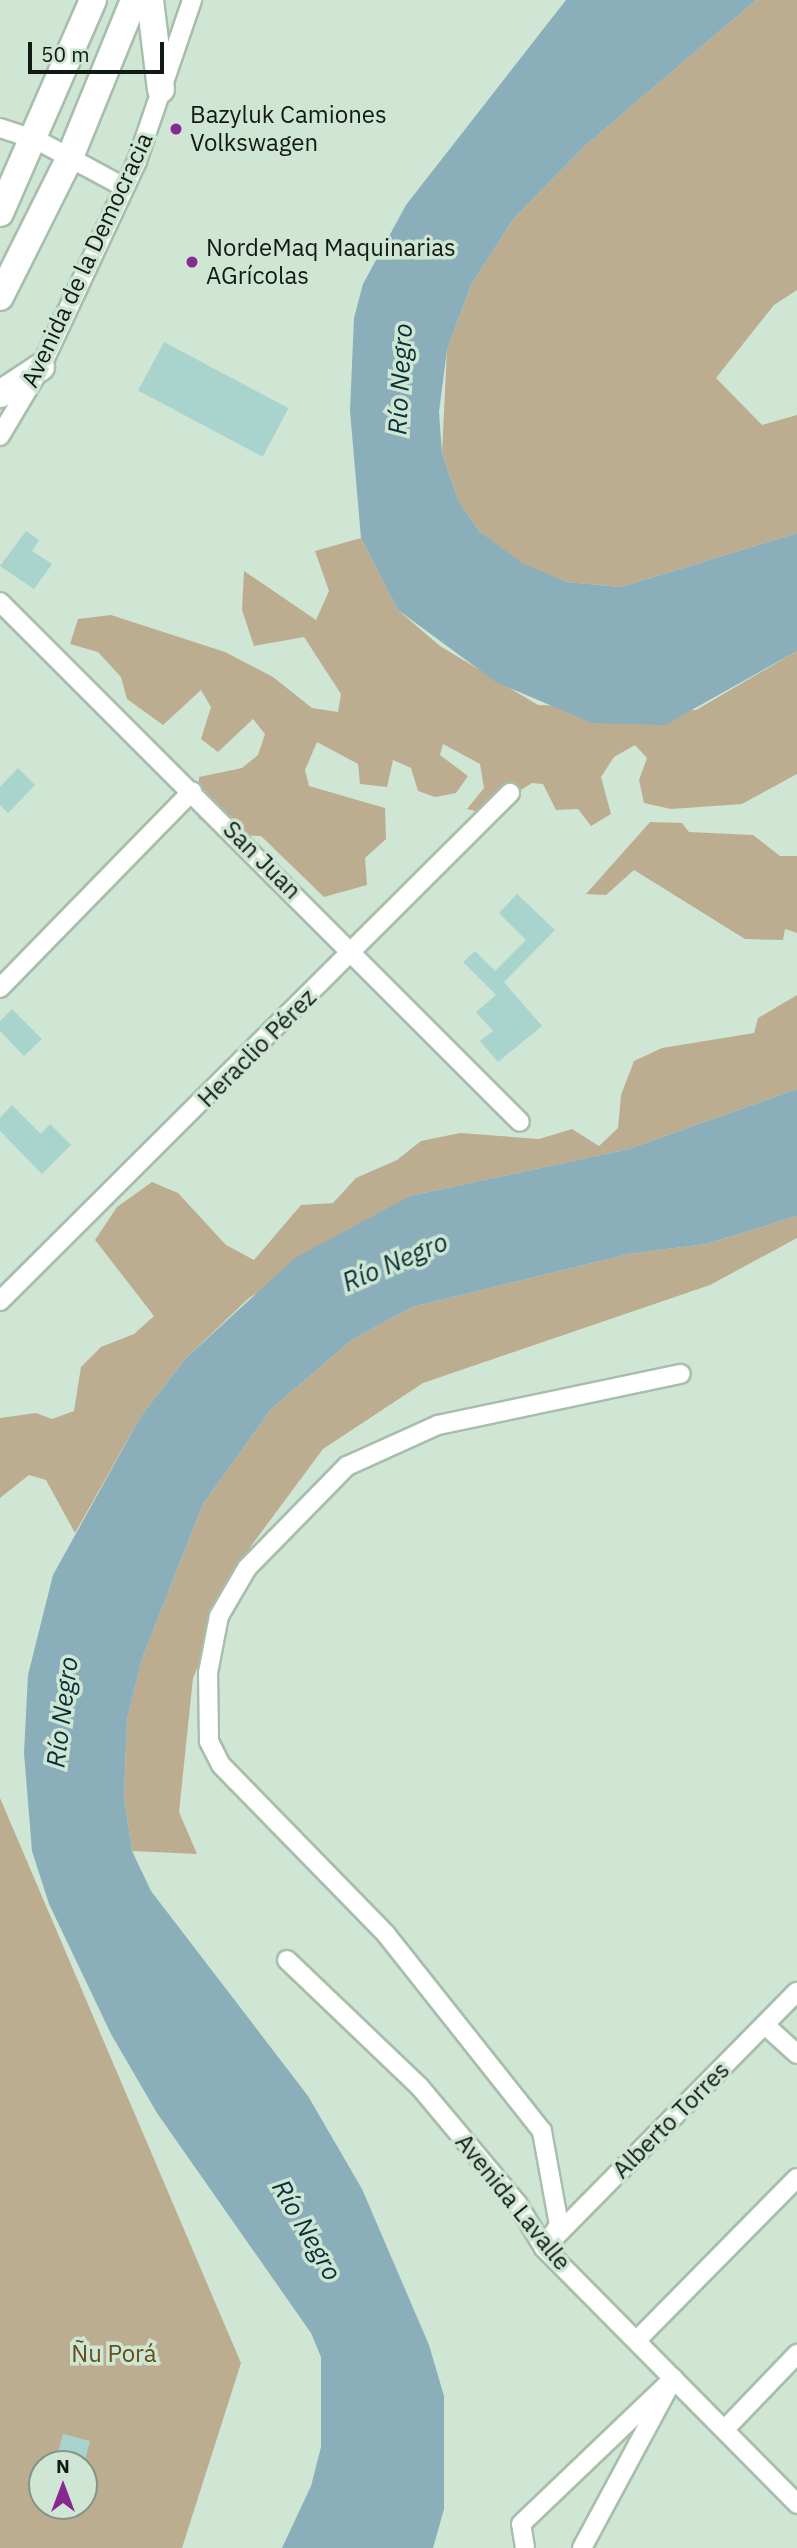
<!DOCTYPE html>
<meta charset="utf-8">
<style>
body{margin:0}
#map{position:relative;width:797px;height:2548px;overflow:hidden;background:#cee6d3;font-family:"IBM Plex Sans",sans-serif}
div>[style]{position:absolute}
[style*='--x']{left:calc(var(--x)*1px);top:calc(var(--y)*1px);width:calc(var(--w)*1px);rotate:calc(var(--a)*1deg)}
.green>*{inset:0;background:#bdad90}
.water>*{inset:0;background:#8aafbb}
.building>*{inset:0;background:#a9d3cd;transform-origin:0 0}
.roads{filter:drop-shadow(2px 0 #a7beac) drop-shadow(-2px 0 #a7beac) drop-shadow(0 2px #a7beac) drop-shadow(0 -2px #a7beac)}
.minor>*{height:18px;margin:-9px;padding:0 9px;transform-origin:9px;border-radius:9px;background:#fff}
.highway>*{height:26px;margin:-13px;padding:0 13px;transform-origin:13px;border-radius:13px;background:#fff}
.dots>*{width:19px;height:19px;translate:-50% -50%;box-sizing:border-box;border:4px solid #cee6d3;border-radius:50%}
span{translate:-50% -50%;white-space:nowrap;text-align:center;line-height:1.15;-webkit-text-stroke:7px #cee6d3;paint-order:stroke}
.poi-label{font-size:24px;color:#121a14}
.left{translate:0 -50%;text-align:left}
.street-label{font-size:24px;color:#121a14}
.park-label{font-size:24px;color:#674e1c}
.water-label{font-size:26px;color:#0b303a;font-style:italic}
.north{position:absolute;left:28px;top:2450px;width:70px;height:70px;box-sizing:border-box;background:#cee6d3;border:2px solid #839487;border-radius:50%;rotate:0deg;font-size:19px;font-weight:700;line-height:28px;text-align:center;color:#121a14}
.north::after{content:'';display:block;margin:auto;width:24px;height:32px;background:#882891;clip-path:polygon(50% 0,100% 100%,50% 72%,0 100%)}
.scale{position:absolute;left:28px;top:42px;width:136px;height:32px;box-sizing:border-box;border:4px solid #121a14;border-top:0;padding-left:9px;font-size:21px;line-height:24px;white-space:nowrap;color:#121a14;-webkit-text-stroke:5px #cee6d3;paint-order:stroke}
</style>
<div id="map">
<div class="green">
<i style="clip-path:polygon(756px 0,797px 0,797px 290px,774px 305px,716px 378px,762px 425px,797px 415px,797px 533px,621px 587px,567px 582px,522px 564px,479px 531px,458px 500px,442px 453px,447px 350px,471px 285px,514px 218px,586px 145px)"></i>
<i style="clip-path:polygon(361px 538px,398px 610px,440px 646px,538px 705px,696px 710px,797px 651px,797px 774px,742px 804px,671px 809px,644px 803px,639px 780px,647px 758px,635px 745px,614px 757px,601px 777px,611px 814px,591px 826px,578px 809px,556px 810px,543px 784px,532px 783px,484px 813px,467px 809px,484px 788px,480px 764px,443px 744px,440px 755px,468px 776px,456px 793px,435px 797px,418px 791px,411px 768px,393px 760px,387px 787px,360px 784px,358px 764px,317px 742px,305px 770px,309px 786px,385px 808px,386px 839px,365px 858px,367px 885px,324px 897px,261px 836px,228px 835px,198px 818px,199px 777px,242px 768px,258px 755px,265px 734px,253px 719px,218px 752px,201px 739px,211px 707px,201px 690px,163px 725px,127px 699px,121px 677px,98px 652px,70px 644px,78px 619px,111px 615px,225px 652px,273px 677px,312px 708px,338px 712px,341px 694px,304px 637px,254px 646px,242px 610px,244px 571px,316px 620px,329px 591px,315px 551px)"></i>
<i style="clip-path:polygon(650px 822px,682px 823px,689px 832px,753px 835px,780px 856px,797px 856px,797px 933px,785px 929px,783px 940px,745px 939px,634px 870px,606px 895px,586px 894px)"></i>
<i style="clip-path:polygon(797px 995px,797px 1089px,629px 1149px,410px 1196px,249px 1298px,186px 1358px,141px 1416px,75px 1533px,46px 1480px,29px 1475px,0 1498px,0 1418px,36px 1413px,52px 1419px,74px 1411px,81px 1367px,101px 1347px,134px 1334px,154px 1316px,95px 1240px,117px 1207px,152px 1182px,178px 1193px,226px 1245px,254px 1260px,301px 1205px,333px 1203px,356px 1178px,397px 1160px,421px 1141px,460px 1133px,539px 1139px,572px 1129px,599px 1146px,618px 1128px,621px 1095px,634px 1061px,662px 1048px,754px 1033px,758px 1018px)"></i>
<i style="clip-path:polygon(797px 1216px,797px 1238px,710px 1285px,423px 1383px,323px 1449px,251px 1546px,193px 1678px,179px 1812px,197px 1854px,132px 1851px,124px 1797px,127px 1719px,142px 1659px,203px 1504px,272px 1408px,353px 1339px,412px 1307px,629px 1254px,706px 1244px)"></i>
<i style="clip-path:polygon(evenodd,0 1798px,241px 2363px,182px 2548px,0 2548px,0 1798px,42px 2464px,84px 2464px,84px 2506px,42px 2506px,42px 2464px)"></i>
</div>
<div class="water">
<i style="clip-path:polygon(566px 0,756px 0,586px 145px,514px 218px,471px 285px,447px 350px,439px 412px,442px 453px,458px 500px,479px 531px,522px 563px,567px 582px,621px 587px,797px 533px,797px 651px,665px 725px,592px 723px,496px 682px,398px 610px,361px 538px,350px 411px,354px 318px,363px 284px,406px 205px)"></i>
<i style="clip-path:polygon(797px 1089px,797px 1216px,706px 1244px,629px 1254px,412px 1307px,353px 1339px,272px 1408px,203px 1504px,142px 1659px,127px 1719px,124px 1797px,132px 1851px,151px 1891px,308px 2096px,362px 2189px,429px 2345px,444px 2396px,444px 2509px,433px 2548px,282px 2548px,311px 2486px,321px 2447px,321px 2357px,311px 2333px,157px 2113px,111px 2034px,49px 1904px,32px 1851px,24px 1753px,28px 1675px,53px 1575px,141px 1416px,186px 1358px,295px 1258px,410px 1196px,629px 1149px)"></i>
</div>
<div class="building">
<i style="left:164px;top:342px;width:141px;height:55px;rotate:28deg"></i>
<i style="clip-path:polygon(26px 531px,39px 540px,32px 551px,52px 564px,34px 589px,0 566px)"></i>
<i style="clip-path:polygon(18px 768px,35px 785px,8px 813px,0 805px,0 787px)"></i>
<i style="clip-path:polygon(517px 894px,555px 930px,504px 982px,542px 1026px,498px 1062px,480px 1041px,493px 1031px,476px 1012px,496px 995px,463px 962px,475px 951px,495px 971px,526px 940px,499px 913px)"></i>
<i style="clip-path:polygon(12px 1009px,42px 1039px,24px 1056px,0 1031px,0 1021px)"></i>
<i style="clip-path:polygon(12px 1105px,41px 1134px,50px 1124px,71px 1145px,42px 1174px,0 1131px,0 1118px)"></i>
<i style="clip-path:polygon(63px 2434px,90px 2441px,84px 2464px,55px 2464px)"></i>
</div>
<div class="roads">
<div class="minor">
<i style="--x:0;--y:128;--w:39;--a:18"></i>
<i style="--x:37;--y:140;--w:97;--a:28.4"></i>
<i style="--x:0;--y:436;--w:80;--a:-59.3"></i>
<i style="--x:41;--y:367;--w:227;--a:-65"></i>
<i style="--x:137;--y:161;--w:170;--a:-71.1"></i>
<i style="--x:0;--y:602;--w:735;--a:45"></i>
<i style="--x:0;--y:988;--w:275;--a:-45.7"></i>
<i style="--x:0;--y:1301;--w:720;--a:-44.89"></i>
<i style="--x:287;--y:1960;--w:182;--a:43.7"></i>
<i style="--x:419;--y:2086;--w:153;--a:50.1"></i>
<i style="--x:517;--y:2203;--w:52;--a:59"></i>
<i style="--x:544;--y:2248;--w:360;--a:45.3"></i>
<i style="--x:765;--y:2025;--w:43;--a:42.2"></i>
<i style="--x:554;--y:2238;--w:346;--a:-45.4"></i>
<i style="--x:544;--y:2248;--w:27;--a:-57"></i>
<i style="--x:559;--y:2225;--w:96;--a:-100.3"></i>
<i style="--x:542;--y:2131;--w:251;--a:-128.4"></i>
<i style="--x:386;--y:1934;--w:236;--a:-134.3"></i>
<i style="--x:221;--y:1765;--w:27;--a:-117"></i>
<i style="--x:209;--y:1741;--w:68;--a:-90.8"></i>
<i style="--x:208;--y:1673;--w:58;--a:-79.1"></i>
<i style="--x:219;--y:1616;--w:56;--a:-59.7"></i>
<i style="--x:247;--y:1568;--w:143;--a:-45.6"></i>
<i style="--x:347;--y:1466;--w:100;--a:-24.3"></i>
<i style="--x:438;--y:1425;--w:248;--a:-11.9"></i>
<i style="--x:638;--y:2339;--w:226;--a:-45.4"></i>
<i style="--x:726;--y:2428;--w:103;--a:-46.2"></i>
<i style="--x:525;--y:2548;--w:24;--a:-99"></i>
<i style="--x:521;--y:2524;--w:211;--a:-43.7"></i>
<i style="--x:582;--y:2548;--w:179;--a:-61.7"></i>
</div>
<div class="highway">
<i style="--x:150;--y:0;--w:90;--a:83"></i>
<i style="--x:0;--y:213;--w:232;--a:-66.4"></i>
<i style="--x:0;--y:297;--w:157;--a:-63.4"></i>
<i style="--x:70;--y:157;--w:170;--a:-67.8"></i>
<i style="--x:0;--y:394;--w:49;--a:-33.4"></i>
</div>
</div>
<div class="dots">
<i style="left:176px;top:129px;background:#882891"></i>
<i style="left:192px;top:262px;background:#882891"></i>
</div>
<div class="poi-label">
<span class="left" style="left:190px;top:129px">Bazyluk Camiones<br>Volkswagen</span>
<span class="left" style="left:206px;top:262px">NordeMaq Maquinarias<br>AGrícolas</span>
</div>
<div class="street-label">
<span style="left:87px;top:260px;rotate:-65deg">Avenida de la Democracia</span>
<span style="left:262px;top:860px;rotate:45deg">San Juan</span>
<span style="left:257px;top:1048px;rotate:-45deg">Heraclio Pérez</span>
<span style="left:671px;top:2120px;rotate:-45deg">Alberto Torres</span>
<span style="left:513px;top:2202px;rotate:51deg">Avenida Lavalle</span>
</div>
<div class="park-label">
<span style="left:114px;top:2354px">Ñu Porá</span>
</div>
<div class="water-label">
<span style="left:400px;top:379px;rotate:-87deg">Río Negro</span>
<span style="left:395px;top:1262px;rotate:-23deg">Río Negro</span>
<span style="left:62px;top:1712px;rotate:-83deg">Río Negro</span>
<span style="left:307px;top:2230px;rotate:60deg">Río Negro</span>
</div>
<div class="north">N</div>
<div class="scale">50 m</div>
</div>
